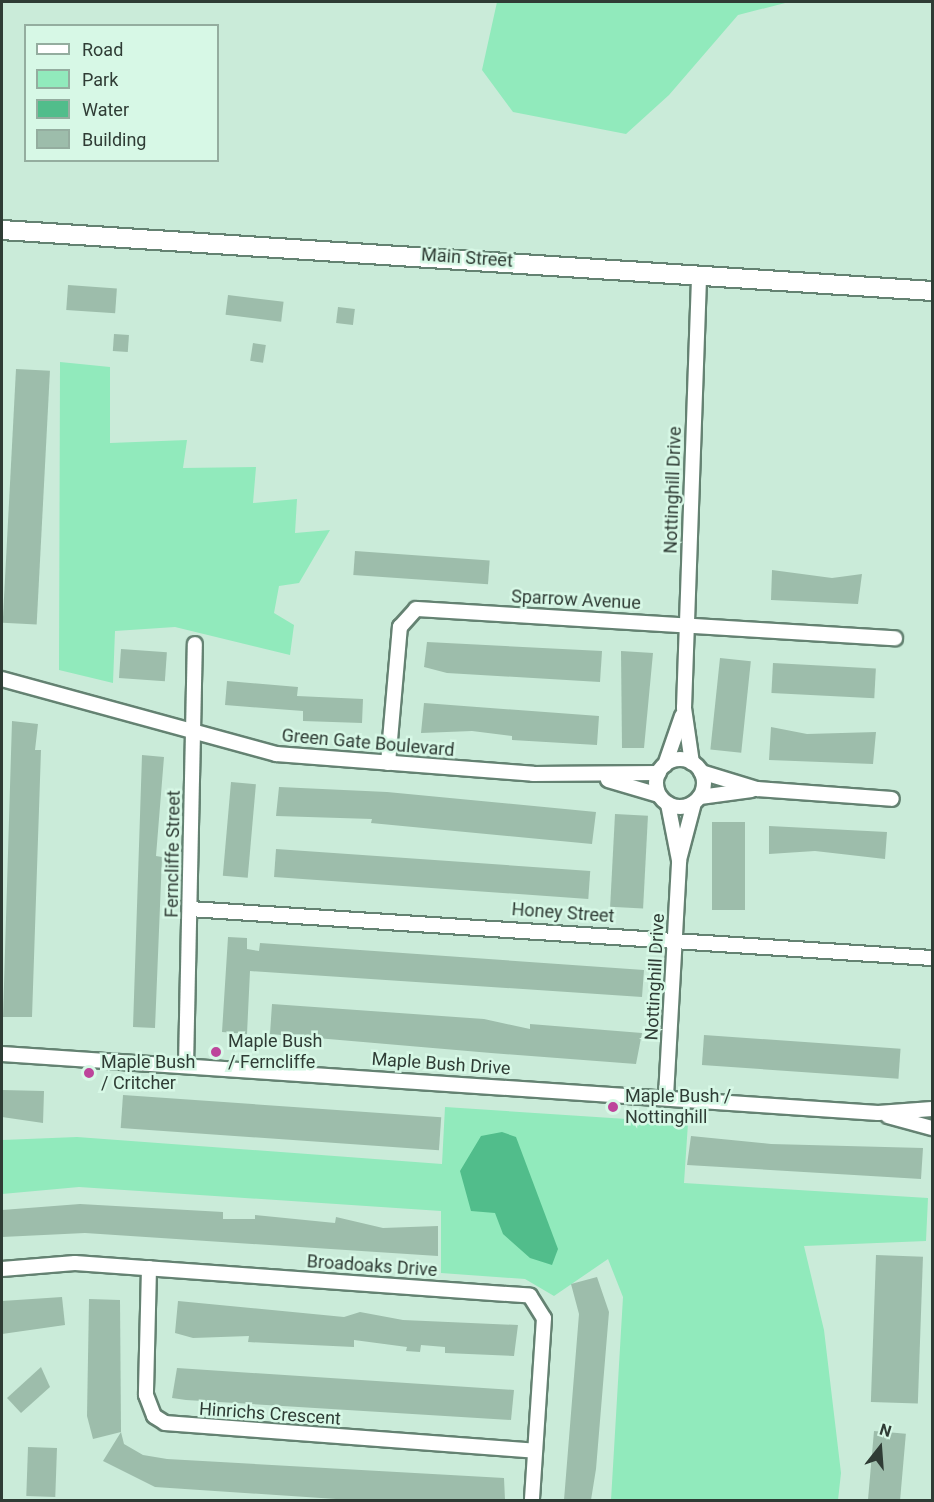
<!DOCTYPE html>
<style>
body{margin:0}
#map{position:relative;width:934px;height:1502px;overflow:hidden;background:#caebd9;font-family:Roboto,sans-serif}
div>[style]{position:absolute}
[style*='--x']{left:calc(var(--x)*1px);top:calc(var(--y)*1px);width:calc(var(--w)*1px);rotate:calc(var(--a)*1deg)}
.green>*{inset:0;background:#91eabc}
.water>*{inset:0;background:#51bd8b}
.building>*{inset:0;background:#9dbdab;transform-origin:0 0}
.roads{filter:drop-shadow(2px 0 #648272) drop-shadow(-2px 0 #648272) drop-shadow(0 2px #648272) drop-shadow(0 -2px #648272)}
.minor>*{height:14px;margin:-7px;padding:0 7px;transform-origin:7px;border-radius:7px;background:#fff}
.minor>.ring{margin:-7px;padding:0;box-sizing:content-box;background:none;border:14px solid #fff;border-radius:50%}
.major>*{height:18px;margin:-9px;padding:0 9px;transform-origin:9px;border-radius:9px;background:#fff}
.dots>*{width:16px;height:16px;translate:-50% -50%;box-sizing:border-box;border:3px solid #d7f8e6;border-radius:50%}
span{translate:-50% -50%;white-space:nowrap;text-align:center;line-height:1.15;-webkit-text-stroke:5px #d7f8e6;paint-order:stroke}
.street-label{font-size:18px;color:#2f3c35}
.poi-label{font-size:18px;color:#2f3c35}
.left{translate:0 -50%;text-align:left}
.frame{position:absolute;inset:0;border:3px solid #2f3c35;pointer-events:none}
.legend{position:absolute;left:24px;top:24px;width:195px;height:138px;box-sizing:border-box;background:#d7f8e6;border:2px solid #94ad9f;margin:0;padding:8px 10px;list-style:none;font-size:18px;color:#2f3c35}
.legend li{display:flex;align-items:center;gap:12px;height:30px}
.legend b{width:30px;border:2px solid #94ad9f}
.north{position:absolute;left:850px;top:1418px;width:60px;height:60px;-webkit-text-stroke:4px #d7f8e6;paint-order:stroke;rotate:17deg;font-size:16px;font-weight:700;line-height:24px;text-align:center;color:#2f3c35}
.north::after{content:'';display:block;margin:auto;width:21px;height:27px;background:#2f3c35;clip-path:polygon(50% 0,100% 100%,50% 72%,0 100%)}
</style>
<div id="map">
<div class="green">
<i style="clip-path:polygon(497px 2px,789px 2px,738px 15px,669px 95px,626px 134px,513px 112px,482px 70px)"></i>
<i style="clip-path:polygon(60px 362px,110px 367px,110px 443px,187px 440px,183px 468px,256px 467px,253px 503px,297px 499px,295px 533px,330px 530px,299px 583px,279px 586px,274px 613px,294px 625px,290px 655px,175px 627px,115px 631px,113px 683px,59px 670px)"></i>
<i style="clip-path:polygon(445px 1107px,688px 1123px,684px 1183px,928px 1198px,926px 1241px,804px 1246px,824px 1330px,841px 1473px,838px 1500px,611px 1500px,623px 1297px,608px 1259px,554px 1296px,525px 1279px,441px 1273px,441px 1211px,79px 1187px,2px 1194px,2px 1140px,77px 1137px,442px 1164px)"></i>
</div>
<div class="water">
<i style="clip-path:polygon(502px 1132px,516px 1137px,558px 1249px,552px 1265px,530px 1258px,503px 1234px,495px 1213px,471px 1211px,460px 1171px,481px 1136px)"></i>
</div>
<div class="building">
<i style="left:68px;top:285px;width:49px;height:25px;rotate:4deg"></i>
<i style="left:228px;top:295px;width:56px;height:20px;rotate:7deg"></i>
<i style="left:338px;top:307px;width:17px;height:16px;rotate:7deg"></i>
<i style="left:114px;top:334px;width:15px;height:17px;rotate:4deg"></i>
<i style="left:253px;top:343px;width:13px;height:18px;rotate:9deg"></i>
<i style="left:16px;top:369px;width:34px;height:254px;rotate:3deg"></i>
<i style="left:355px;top:551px;width:135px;height:24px;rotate:4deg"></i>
<i style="clip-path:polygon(772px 570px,832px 578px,862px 574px,858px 604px,771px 600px)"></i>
<i style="clip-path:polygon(427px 642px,602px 651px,600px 682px,447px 673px,424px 667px)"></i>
<i style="left:121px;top:649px;width:46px;height:29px;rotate:4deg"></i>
<i style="clip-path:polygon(621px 651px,653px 653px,644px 748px,622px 748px)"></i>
<i style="left:720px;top:658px;width:31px;height:92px;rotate:6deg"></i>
<i style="left:773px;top:663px;width:103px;height:30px;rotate:3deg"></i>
<i style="clip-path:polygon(227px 681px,298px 687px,297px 696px,363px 699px,362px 723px,303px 721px,303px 711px,225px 705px)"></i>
<i style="clip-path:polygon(424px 703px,599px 716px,597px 745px,512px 740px,512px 736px,472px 731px,421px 733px)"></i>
<i style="clip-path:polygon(12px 721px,38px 724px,35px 750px,41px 750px,32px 1017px,3px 1017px)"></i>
<i style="clip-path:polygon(771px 727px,807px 734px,876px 732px,873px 764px,769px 760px)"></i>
<i style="clip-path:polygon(142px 755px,164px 757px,156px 856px,162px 857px,155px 1028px,133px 1027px)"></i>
<i style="left:231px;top:782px;width:25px;height:94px;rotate:5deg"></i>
<i style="clip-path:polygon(279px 787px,387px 792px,596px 812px,592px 844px,371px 823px,372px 819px,276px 816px)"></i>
<i style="left:615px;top:814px;width:33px;height:93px;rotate:3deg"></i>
<i style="left:712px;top:822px;width:33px;height:88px"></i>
<i style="clip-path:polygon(769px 826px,887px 832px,885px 859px,815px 851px,769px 854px)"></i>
<i style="left:276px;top:849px;width:315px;height:28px;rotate:4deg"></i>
<i style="clip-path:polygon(228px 937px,247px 938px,247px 949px,259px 951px,260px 943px,644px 970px,642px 997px,250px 971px,247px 1034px,222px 1032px)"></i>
<i style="clip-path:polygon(272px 1004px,484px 1019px,530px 1029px,530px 1024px,642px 1033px,636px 1064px,491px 1053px,270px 1034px)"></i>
<i style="left:704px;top:1035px;width:197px;height:30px;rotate:4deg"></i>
<i style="clip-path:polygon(2px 1090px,44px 1091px,43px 1123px,2px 1117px)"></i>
<i style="left:123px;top:1095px;width:319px;height:33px;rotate:4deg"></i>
<i style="clip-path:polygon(691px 1136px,771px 1144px,923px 1148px,921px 1179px,687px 1165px)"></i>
<i style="clip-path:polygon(80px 1204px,223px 1212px,223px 1219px,255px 1219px,255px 1215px,335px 1223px,336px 1217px,383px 1228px,438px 1226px,438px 1256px,85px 1233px,2px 1237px,2px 1210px)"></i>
<i style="left:876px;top:1255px;width:47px;height:147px;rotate:2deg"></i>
<i style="clip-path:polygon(597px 1277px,609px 1312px,596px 1469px,591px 1500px,564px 1500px,579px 1314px,571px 1284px)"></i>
<i style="clip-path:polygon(62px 1297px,65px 1325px,2px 1334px,2px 1301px)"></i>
<i style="clip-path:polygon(89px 1299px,120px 1300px,121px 1432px,93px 1439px,87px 1416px)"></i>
<i style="clip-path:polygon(178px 1301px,344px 1317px,360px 1312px,403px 1320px,518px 1325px,514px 1356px,445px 1353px,445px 1347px,421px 1345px,420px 1352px,406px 1351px,407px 1347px,354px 1340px,354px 1347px,248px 1342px,249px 1336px,193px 1338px,175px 1333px)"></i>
<i style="clip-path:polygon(41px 1367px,50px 1387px,21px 1413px,7px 1398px)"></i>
<i style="clip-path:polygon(177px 1368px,514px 1390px,511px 1420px,186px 1400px,172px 1398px)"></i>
<i style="left:874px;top:1431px;width:32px;height:69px;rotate:5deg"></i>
<i style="clip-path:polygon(121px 1432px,124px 1444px,143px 1455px,167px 1459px,504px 1478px,505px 1500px,351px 1500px,155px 1487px,103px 1461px)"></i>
<i style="left:28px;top:1447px;width:29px;height:49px;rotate:2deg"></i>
</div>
<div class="roads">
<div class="minor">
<i style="--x:2;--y:679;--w:284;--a:15.3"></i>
<i style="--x:276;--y:754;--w:258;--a:4.4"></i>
<i style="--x:533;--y:774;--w:126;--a:-0.5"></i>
<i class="ring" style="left:656px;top:759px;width:34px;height:34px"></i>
<i style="--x:388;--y:763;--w:137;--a:-85"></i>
<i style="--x:400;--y:627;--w:24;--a:-48"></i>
<i style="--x:416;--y:609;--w:480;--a:3.5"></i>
<i style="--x:692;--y:763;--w:56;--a:-98.3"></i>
<i style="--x:684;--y:708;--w:434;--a:-88"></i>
<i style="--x:665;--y:765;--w:52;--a:-70.9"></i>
<i style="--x:701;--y:772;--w:59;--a:16.9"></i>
<i style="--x:757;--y:789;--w:135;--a:4.2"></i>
<i style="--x:608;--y:780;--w:53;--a:16.4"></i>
<i style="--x:700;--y:797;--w:52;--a:-7.7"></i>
<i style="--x:668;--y:804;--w:57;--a:78.9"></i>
<i style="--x:190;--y:909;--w:744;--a:3.78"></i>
<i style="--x:2;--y:1054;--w:878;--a:3.85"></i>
<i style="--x:878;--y:1113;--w:54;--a:-4.2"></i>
<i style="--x:186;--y:1066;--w:422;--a:-88.8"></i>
<i style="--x:666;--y:1096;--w:236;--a:-86.8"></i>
<i style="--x:679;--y:860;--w:59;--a:-75.3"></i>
<i style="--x:888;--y:1116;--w:46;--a:15.3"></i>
<i style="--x:149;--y:1268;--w:127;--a:91.4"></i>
<i style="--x:146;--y:1395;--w:22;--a:69"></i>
<i style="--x:154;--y:1416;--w:13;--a:32"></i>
<i style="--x:165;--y:1423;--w:371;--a:4.3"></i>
<i style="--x:2;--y:1269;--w:73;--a:-4.7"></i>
<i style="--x:75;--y:1263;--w:456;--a:4.1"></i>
<i style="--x:530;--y:1296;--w:26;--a:58"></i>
<i style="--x:544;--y:1318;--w:182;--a:93.8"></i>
</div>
<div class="major">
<i style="--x:2;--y:230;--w:932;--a:3.75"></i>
</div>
</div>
<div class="dots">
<i style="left:216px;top:1052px;background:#bd459b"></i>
<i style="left:89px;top:1073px;background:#bd459b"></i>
<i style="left:613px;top:1107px;background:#bd459b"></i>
</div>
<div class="street-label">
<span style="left:467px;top:258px;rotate:4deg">Main Street</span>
<span style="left:673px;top:490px;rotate:-88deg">Nottinghill Drive</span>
<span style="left:576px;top:600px;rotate:3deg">Sparrow Avenue</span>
<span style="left:368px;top:743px;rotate:5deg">Green Gate Boulevard</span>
<span style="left:173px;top:854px;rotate:-89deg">Ferncliffe Street</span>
<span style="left:563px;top:913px;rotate:4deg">Honey Street</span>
<span style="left:655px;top:977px;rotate:-87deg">Nottinghill Drive</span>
<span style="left:441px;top:1064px;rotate:4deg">Maple Bush Drive</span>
<span style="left:372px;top:1266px;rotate:4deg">Broadoaks Drive</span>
<span style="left:270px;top:1414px;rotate:4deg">Hinrichs Crescent</span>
</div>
<div class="poi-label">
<span class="left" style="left:228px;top:1052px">Maple Bush<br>/ Ferncliffe</span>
<span class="left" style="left:101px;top:1073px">Maple Bush<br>/ Critcher</span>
<span class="left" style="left:625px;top:1107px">Maple Bush /<br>Nottinghill</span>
</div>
<div class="frame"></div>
<ul class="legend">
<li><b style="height:8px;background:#fff"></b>Road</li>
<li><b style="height:16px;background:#91eabc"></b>Park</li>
<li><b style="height:16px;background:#51bd8b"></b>Water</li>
<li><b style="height:16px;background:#9dbdab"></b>Building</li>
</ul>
<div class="north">N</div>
</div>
